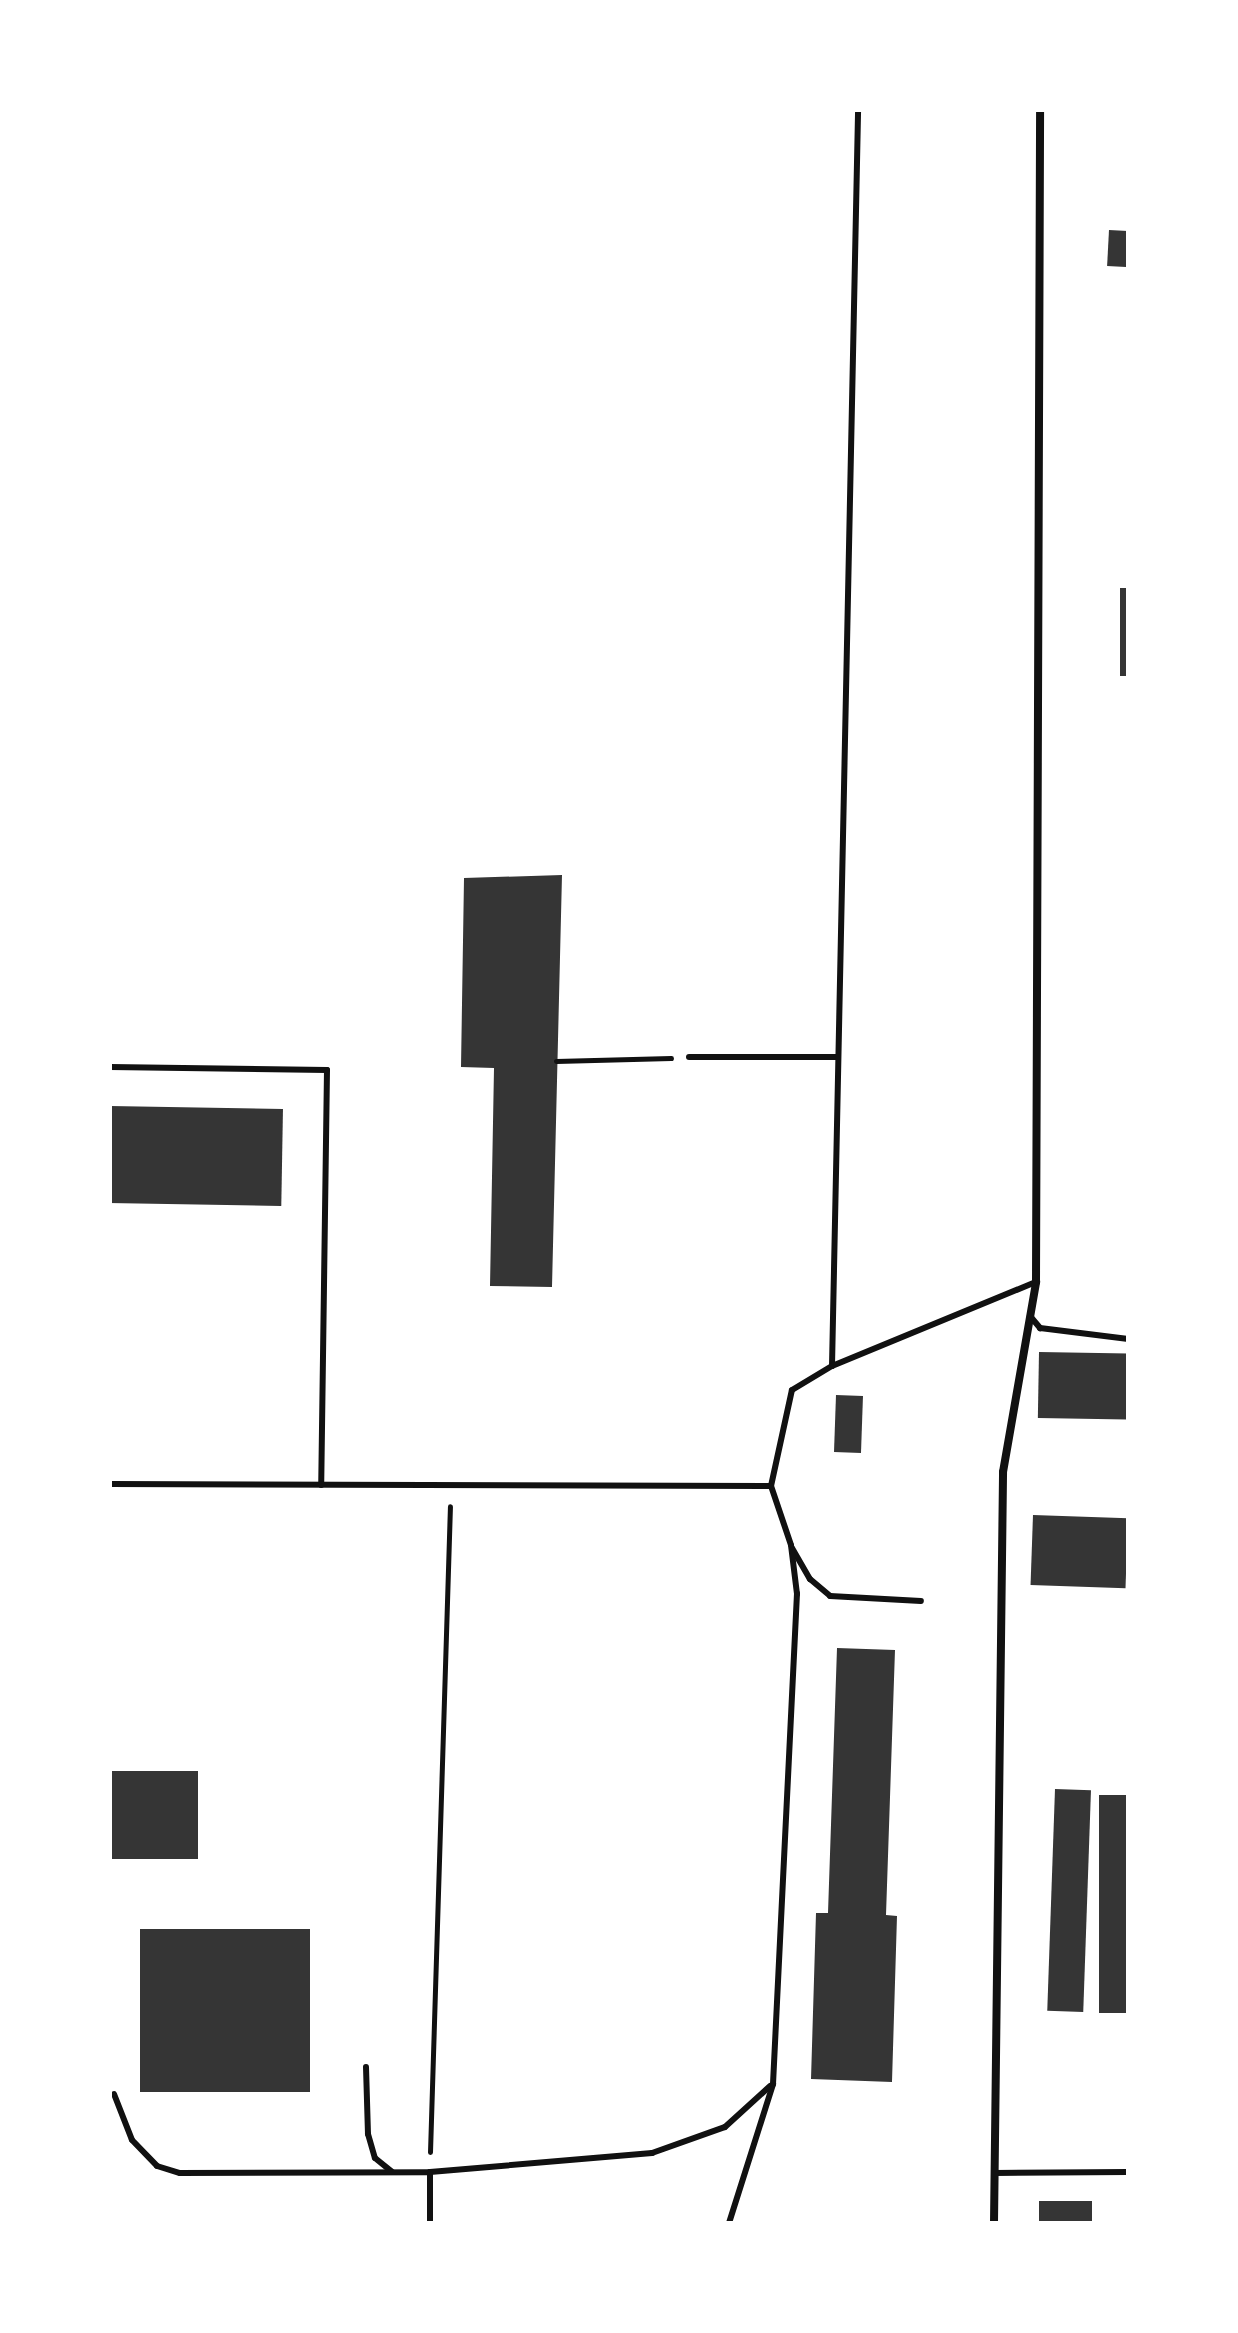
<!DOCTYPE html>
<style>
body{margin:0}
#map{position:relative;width:1238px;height:2333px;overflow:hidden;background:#fff;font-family:Manrope,sans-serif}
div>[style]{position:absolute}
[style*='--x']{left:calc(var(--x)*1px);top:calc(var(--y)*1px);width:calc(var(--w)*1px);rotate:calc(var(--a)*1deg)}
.building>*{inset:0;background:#353535;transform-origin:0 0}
.path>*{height:5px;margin:-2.5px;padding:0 2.5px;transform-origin:2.5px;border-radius:2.5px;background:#111}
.service>*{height:6px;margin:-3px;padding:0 3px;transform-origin:3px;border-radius:3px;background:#111}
.minor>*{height:8px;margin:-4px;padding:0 4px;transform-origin:4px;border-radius:4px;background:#111}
span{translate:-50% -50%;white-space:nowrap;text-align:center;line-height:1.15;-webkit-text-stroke:8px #fff;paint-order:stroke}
.frame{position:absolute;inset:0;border:112px solid #fff;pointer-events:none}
</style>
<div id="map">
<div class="building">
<i style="left:1109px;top:230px;width:19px;height:36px;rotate:3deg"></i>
<i style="left:1120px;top:588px;width:8px;height:88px"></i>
<i style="clip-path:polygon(562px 875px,552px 1287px,490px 1286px,494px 1068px,461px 1067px,464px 878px)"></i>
<i style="left:110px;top:1106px;width:173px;height:97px;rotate:1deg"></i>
<i style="left:1039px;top:1352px;width:89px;height:66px;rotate:1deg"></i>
<i style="left:836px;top:1395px;width:27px;height:57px;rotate:2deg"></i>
<i style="left:1033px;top:1515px;width:95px;height:70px;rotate:2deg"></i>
<i style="clip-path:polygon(837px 1648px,895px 1650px,886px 1915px,897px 1916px,892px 2082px,811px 2079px,816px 1913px,828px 1913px)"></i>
<i style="left:110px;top:1771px;width:88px;height:88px"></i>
<i style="left:1055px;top:1789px;width:36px;height:222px;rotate:2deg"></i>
<i style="left:1099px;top:1795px;width:29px;height:218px"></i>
<i style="left:140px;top:1929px;width:170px;height:163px"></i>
<i style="left:1039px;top:2201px;width:53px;height:22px"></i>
</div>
<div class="path">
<i style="--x:556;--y:1061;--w:115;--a:-1.5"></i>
<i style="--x:430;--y:2152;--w:646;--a:-88.23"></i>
</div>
<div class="service">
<i style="--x:689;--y:1057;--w:149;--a:0"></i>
<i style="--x:110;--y:1067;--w:217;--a:0.8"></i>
<i style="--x:327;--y:1070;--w:415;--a:90.8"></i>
<i style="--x:1030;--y:1316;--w:16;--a:50"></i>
<i style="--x:1040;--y:1328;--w:89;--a:7.1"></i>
<i style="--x:832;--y:1366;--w:1256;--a:-88.81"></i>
<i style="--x:110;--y:1484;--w:661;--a:0.17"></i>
<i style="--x:771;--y:1486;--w:98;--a:-77.7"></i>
<i style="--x:792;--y:1390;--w:47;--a:-31"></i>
<i style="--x:832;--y:1366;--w:221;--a:-22.4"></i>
<i style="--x:792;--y:1548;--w:36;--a:60"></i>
<i style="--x:810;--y:1579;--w:26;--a:40"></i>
<i style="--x:830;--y:1596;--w:91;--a:3.1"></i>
<i style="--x:366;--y:2067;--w:67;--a:88.3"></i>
<i style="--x:368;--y:2134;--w:25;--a:74"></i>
<i style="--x:375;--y:2158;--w:22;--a:39"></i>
<i style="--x:114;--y:2094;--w:49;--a:68.6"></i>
<i style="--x:132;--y:2140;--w:36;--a:46"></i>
<i style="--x:157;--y:2166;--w:24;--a:17"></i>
<i style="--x:180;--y:2173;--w:250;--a:-0.2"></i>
<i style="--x:995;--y:2173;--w:133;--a:-0.4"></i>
<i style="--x:430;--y:2223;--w:51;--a:-90"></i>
<i style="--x:430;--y:2172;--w:223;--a:-4.9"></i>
<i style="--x:652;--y:2153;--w:77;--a:-19.6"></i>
<i style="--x:725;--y:2127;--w:61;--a:-42.3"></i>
<i style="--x:729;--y:2223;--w:146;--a:-72.4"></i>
<i style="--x:773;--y:2084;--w:491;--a:-87.2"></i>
<i style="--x:797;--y:1594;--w:49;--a:-97"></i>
<i style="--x:791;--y:1545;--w:62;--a:-108.7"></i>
</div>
<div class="minor">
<i style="--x:994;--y:2223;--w:751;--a:-89.31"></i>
<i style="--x:1003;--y:1472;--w:193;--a:-80.1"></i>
<i style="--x:1036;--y:1282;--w:1172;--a:-89.8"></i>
</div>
<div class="frame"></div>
</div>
